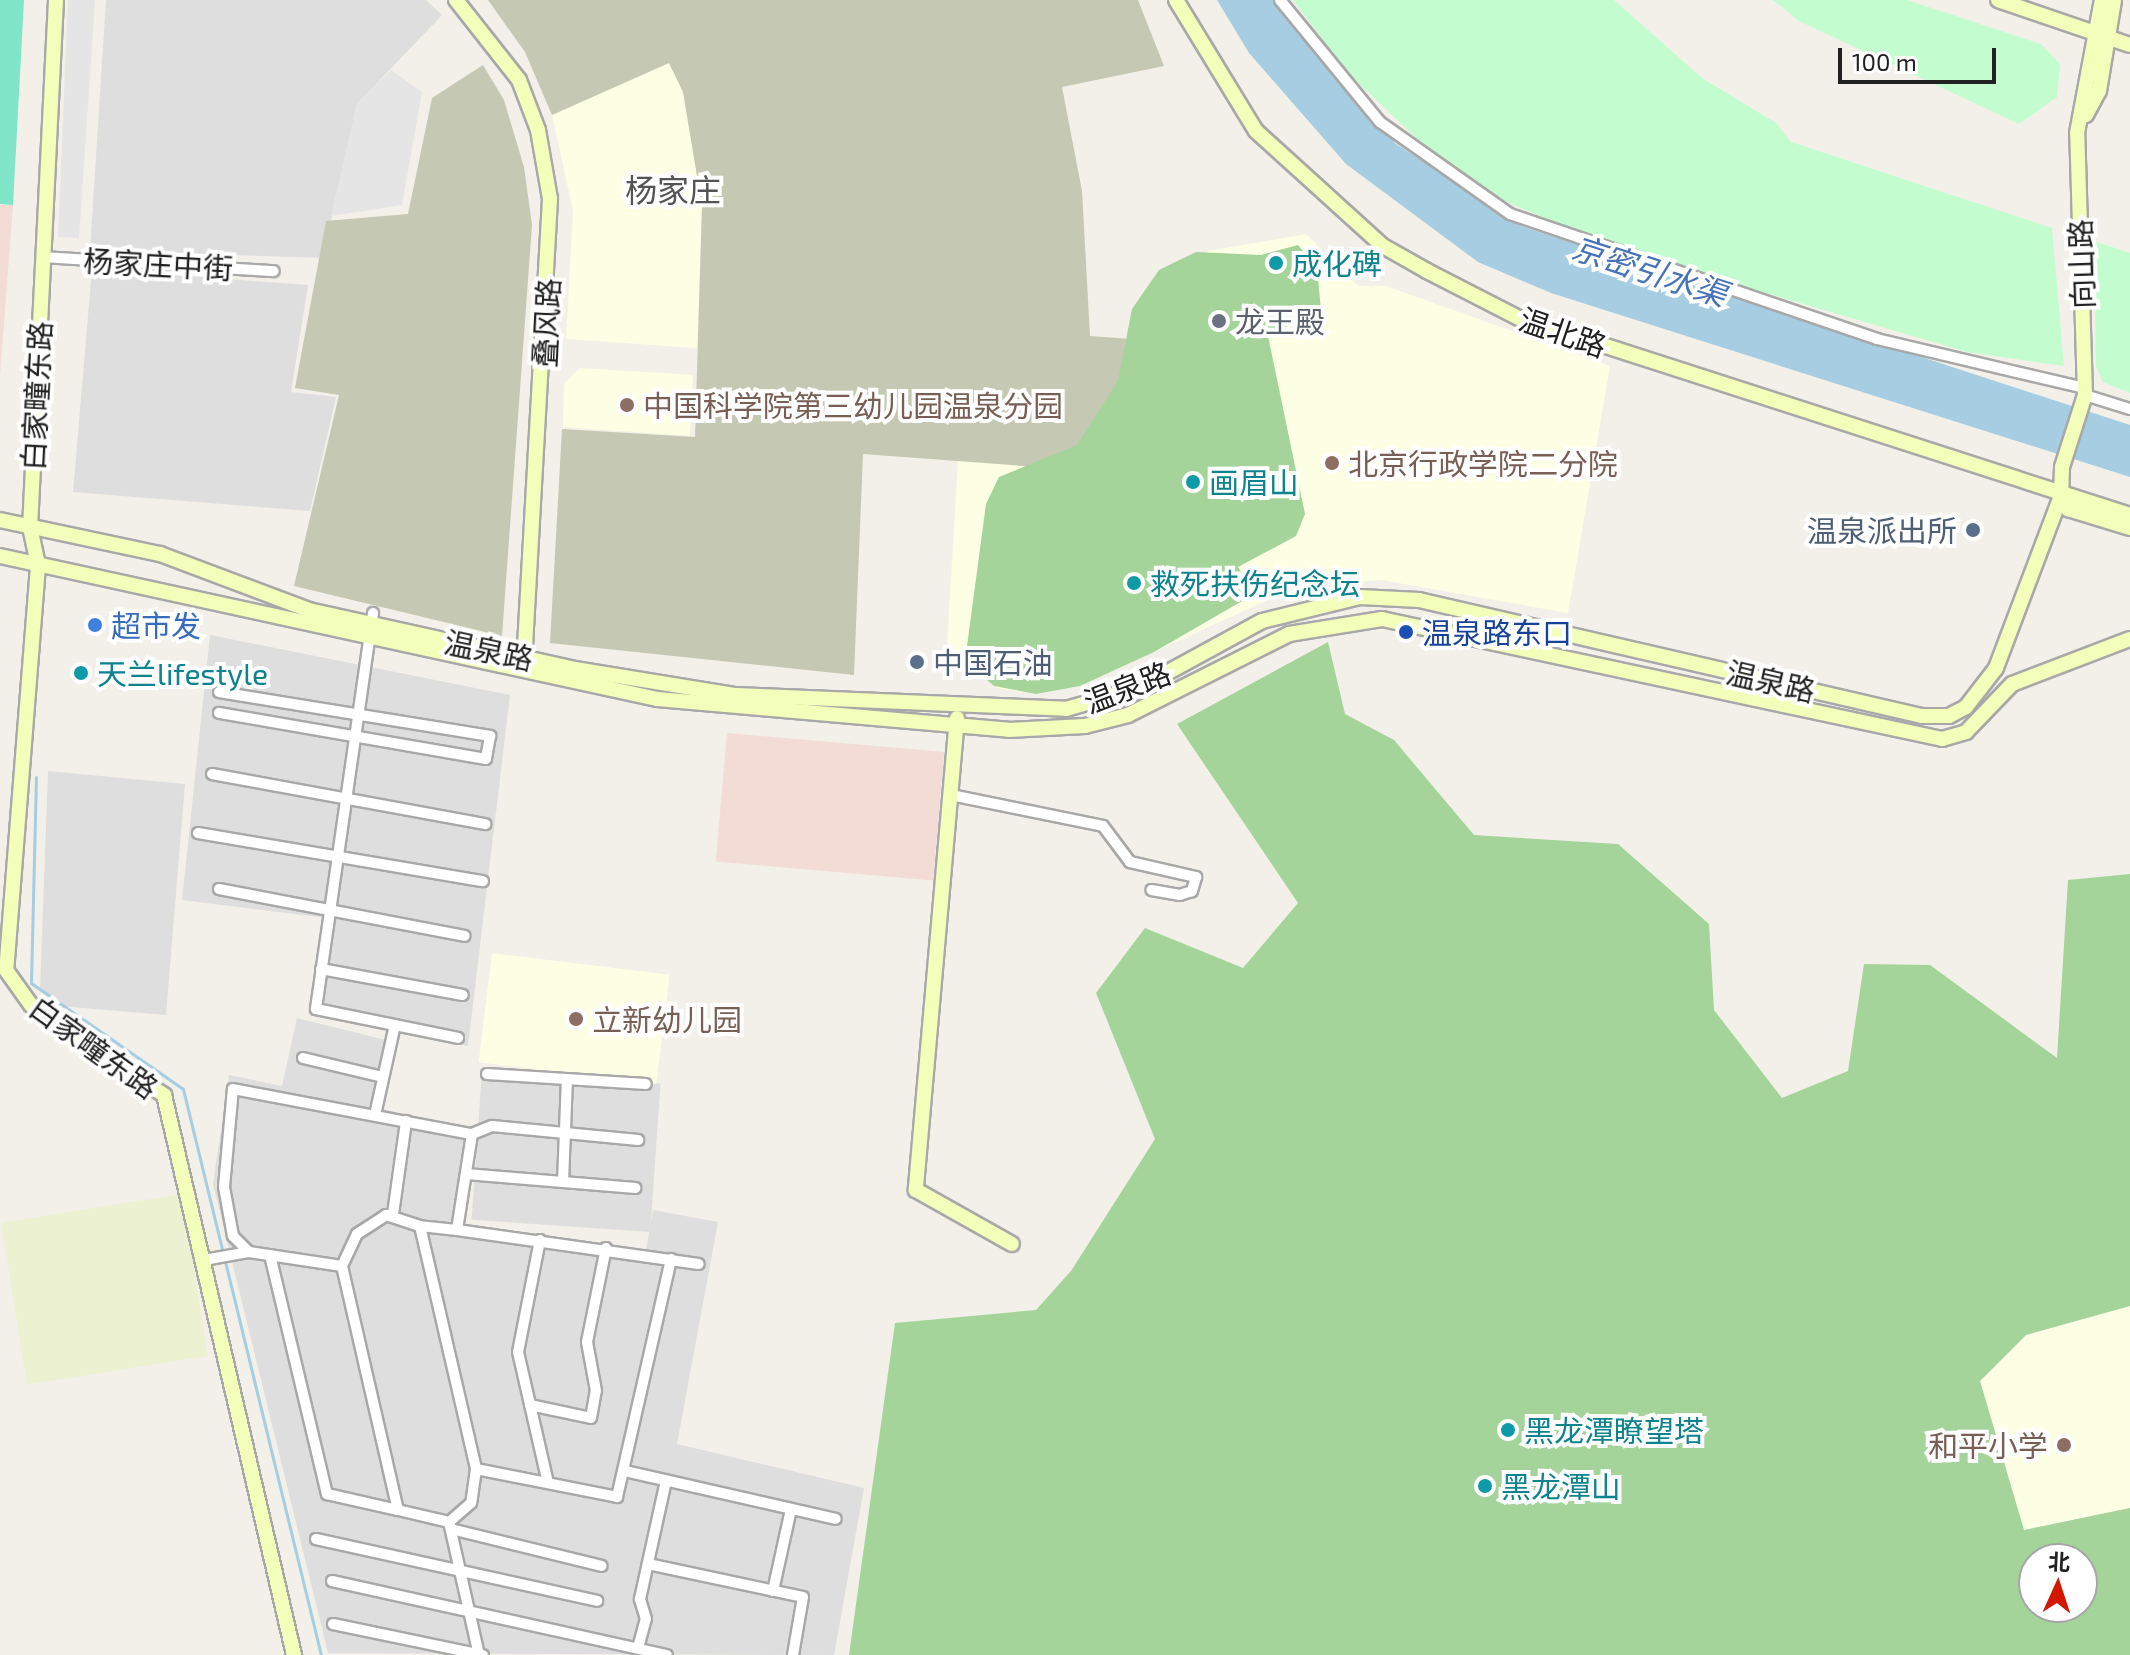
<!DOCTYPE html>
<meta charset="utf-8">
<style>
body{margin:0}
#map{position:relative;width:2130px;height:1655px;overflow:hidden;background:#f2f0e8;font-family:"Exo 2","Noto Sans SC",sans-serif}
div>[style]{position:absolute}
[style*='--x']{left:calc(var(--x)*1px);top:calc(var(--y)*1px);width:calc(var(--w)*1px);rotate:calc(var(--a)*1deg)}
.residential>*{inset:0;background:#dfdede;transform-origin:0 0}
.commercial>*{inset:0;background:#f3dbd6;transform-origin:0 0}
.education>*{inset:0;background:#fcffe4;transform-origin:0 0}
.construction>*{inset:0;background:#c5c8b2}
.farmland>*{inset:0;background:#ecf1d2;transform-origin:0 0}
.forest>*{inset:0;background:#a4d49a}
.park>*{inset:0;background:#c3fdcf}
.pitch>*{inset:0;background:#81e5ca}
.parking>*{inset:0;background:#e5e5e5}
.water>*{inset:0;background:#a6cde2}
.stream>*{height:3px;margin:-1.5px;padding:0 1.5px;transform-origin:1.5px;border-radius:1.5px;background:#a6cde2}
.roads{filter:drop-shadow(2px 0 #a8a8a8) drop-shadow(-2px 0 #a8a8a8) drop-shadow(0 2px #a8a8a8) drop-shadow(0 -2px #a8a8a8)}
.street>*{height:10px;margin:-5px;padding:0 5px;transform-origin:5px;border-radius:5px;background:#fff}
.secondary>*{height:14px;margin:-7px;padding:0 7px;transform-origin:7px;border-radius:7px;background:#f3feba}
.dots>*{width:22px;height:22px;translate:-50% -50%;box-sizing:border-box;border:4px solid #fff;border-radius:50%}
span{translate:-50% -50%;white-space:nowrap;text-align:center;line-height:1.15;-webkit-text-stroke:8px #fff;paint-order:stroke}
.culture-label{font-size:30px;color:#0d838f}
.left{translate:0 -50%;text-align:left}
.street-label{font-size:30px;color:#212121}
.worship-label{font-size:30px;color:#5b616d}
.education-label{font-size:30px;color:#785e54}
.right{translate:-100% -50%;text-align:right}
.service-label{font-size:30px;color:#4e5e75}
.shop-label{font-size:30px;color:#366cbe}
.transit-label{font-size:30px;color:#164399}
.neighbourhood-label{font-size:32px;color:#545454}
.water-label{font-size:32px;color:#4672b9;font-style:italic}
.north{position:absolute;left:2018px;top:1543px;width:80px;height:80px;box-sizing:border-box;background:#fff;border:2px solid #a6a6a6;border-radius:50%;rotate:3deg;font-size:22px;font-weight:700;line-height:32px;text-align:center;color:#212121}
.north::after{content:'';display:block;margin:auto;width:28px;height:36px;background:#d31800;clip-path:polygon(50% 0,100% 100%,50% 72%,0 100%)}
.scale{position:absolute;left:1838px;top:48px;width:158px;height:36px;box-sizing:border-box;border:4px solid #212121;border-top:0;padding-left:10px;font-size:24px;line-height:28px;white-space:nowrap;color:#212121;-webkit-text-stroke:6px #fff;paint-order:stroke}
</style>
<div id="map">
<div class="residential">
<i style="clip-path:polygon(106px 0,426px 0,442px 15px,357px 104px,323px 258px,90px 250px)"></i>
<i style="clip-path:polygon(92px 269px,308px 285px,291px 392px,336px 397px,310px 511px,73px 492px)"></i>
<i style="clip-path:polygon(210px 635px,510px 695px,468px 1046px,310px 1014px,327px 918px,182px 900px)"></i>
<i style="clip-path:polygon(48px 771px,185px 784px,166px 1015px,60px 1006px,40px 990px)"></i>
<i style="clip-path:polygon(297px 1018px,386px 1040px,373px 1106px,470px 1133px,457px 1227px,645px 1256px,653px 1210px,718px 1222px,677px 1444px,864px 1488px,834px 1655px,328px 1653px,213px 1184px,229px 1075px,282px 1086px)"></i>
<i style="left:482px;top:1071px;width:179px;height:149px;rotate:4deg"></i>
</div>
<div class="commercial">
<i style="clip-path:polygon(0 205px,13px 205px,0 375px)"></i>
<i style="left:727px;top:733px;width:218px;height:129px;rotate:5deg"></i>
</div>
<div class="education">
<i style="clip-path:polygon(669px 63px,683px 92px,702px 206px,697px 348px,566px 339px,573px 211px,552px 115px)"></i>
<i style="clip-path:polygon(1306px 234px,1358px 286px,1386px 286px,1610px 366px,1568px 613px,1381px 580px,1296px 587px,1080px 686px,1036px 694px,997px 688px,947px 645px,958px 460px,1065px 469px,1169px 284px,1208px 251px)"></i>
<i style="clip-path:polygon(580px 368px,693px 375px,690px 436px,563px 427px,564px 384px)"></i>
<i style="left:492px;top:953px;width:179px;height:110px;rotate:7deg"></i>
<i style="clip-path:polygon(2130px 1306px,2130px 1508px,2024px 1530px,1980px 1381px,2026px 1335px)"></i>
</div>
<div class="construction">
<i style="clip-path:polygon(488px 0,1138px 0,1164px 66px,1062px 87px,1082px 191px,1090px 336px,1145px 340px,1117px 406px,1064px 469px,863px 454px,854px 675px,550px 643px,562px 429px,695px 437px,702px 206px,683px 92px,669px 63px,552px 115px,525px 52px)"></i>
<i style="clip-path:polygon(483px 65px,504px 100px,524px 167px,532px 225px,502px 636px,294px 586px,339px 395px,295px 388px,326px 221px,408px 214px,432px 98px)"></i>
</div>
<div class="farmland">
<i style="left:182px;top:1194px;width:164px;height:183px;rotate:81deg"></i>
</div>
<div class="forest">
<i style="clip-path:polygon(1298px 245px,1317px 268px,1321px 310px,1268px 336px,1305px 514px,1296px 536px,1238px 567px,1256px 593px,1154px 652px,1080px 686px,1036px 694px,994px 686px,965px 661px,986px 504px,999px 477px,1077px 445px,1118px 381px,1132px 309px,1159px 270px,1196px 252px,1261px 255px)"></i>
<i style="clip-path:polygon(evenodd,1328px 642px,1345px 714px,1394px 740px,1474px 835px,1618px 844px,1709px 924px,1714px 1010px,1782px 1098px,1848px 1071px,1864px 964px,1930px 965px,2057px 1058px,2068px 880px,2130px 874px,2130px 1306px,2026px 1335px,1980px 1381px,2024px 1530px,2130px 1508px,2130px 1655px,849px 1655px,895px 1323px,1036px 1310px,1071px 1271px,1155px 1139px,1096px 993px,1145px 928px,1243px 968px,1298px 903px,1177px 724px,1328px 642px,2082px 1559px,2082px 1607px,2034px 1607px,2034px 1559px,2082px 1559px)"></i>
</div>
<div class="park">
<i style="clip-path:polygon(1293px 0,1614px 0,1702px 78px,1776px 123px,1791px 142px,2052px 228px,2064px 366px,1967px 352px,1617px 249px,1505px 201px,1418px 140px,1346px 71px)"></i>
<i style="clip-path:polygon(1773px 0,1907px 0,2041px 44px,2060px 64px,2057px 97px,2019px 124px,1799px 21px)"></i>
<i style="clip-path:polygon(2094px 241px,2130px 253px,2130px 393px,2103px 382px,2096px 367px)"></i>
</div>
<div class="pitch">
<i style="clip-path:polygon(0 0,24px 0,13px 205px,0 204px)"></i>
</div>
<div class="parking">
<i style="clip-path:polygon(68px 0,95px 0,79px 238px,58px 237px)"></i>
<i style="clip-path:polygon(391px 70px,422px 92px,402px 205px,331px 216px,357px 104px)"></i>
</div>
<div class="water">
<i style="clip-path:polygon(1217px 0,1274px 0,1395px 143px,1521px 226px,2130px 425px,2130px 477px,1551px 293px,1478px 262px,1346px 164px,1249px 53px)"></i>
</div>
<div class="stream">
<i style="--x:36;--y:777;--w:206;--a:91.4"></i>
<i style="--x:31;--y:983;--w:185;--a:34.9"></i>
<i style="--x:183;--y:1089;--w:583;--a:76.3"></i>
</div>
<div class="roads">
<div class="street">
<i style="--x:1280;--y:0;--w:158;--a:50.7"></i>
<i style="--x:1380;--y:122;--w:159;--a:35.3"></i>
<i style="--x:1510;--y:214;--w:388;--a:18.8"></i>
<i style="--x:1877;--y:339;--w:214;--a:13.3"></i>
<i style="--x:43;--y:257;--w:231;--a:3.5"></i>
<i style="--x:2085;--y:395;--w:47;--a:17.3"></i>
<i style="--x:373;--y:613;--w:400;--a:98.2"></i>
<i style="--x:316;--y:1009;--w:145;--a:11.5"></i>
<i style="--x:219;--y:692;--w:275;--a:9.2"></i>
<i style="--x:490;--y:736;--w:23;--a:100"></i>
<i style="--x:486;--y:759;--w:271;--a:-170.2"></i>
<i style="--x:212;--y:774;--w:278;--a:10.4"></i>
<i style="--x:951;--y:795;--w:155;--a:11.5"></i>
<i style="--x:1103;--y:826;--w:45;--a:53.1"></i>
<i style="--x:1130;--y:862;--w:68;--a:12.8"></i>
<i style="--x:1196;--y:877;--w:15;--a:106"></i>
<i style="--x:1192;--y:891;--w:13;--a:162"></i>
<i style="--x:1180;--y:895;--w:29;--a:-170"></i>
<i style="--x:198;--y:833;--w:289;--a:9.6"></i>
<i style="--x:219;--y:889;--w:250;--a:10.8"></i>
<i style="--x:321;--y:969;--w:144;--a:10.4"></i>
<i style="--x:303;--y:1058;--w:82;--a:13.4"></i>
<i style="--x:487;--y:1074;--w:159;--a:3.6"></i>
<i style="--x:375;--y:1115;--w:92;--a:-77.5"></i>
<i style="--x:472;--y:1134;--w:22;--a:-22"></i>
<i style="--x:492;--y:1126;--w:147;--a:5.5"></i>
<i style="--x:466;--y:1174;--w:170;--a:4.7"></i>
<i style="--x:563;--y:1182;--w:103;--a:-87.8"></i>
<i style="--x:393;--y:1214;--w:94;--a:-82"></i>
<i style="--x:457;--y:1230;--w:244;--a:8"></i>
<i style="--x:540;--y:1240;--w:114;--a:101.1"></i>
<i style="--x:518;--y:1352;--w:134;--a:77.1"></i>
<i style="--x:249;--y:1252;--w:23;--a:-135"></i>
<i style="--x:233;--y:1236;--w:50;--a:-100.4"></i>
<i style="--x:224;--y:1187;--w:98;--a:-84.8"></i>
<i style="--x:233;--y:1089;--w:243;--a:10.7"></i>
<i style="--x:472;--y:1134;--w:97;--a:98.9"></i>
<i style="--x:457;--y:1230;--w:37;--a:-174"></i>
<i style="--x:420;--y:1226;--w:249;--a:77"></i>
<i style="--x:476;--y:1469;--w:34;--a:98"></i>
<i style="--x:471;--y:1503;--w:29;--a:139"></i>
<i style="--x:270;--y:1255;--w:246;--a:76.6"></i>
<i style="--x:327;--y:1494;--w:73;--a:12.7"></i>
<i style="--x:204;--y:1260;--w:46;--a:-10.1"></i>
<i style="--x:249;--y:1252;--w:94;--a:8.6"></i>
<i style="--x:342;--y:1266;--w:250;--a:77.1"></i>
<i style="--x:398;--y:1510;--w:52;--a:13.2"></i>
<i style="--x:449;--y:1522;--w:136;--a:77.3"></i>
<i style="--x:342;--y:1266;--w:35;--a:-65"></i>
<i style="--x:357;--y:1234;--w:35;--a:-33"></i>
<i style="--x:386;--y:1215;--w:36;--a:18"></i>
<i style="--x:530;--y:1405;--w:62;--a:12"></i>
<i style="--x:591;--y:1418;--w:27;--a:-80"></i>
<i style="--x:596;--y:1391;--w:50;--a:-100.4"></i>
<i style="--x:587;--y:1342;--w:96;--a:-78.6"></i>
<i style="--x:476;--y:1469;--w:144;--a:11.2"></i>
<i style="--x:617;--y:1497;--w:244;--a:-77.2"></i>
<i style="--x:625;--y:1471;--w:216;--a:12.8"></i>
<i style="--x:451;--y:1529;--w:155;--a:13.8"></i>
<i style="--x:316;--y:1539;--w:288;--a:12.4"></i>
<i style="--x:648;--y:1564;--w:158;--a:12"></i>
<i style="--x:803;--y:1597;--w:59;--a:99.8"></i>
<i style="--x:332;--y:1581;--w:343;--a:12.5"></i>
<i style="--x:773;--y:1591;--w:84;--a:-77.6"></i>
<i style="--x:333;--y:1624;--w:153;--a:11.7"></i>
<i style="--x:638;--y:1648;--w:30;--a:-75"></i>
<i style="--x:646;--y:1619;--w:21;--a:-107"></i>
<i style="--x:640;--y:1599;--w:121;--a:-77.6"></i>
</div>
<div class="secondary">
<i style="--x:56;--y:0;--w:528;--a:92.82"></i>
<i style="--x:30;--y:527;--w:40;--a:78"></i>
<i style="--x:38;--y:566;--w:405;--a:94.5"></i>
<i style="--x:6;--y:970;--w:43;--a:54.5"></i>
<i style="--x:31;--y:1005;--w:161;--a:34.1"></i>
<i style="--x:164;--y:1095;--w:575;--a:76.93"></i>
<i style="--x:456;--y:0;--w:102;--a:51.8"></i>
<i style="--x:519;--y:80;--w:53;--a:69.2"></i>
<i style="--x:538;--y:130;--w:70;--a:80.1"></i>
<i style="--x:550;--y:199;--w:466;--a:93.2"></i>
<i style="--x:1176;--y:0;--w:153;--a:58.6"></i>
<i style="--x:1256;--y:131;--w:171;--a:42.2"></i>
<i style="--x:1383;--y:246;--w:51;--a:29.6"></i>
<i style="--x:1427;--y:271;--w:103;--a:27.1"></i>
<i style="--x:1519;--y:318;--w:642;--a:17.87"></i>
<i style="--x:1998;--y:0;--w:139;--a:18.8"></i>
<i style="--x:2086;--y:115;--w:27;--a:-62"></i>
<i style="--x:2099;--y:91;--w:92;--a:-80.6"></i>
<i style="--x:2061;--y:496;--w:15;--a:62"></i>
<i style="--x:2068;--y:509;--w:65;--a:17"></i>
<i style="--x:0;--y:520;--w:164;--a:12"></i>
<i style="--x:160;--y:554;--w:159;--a:20.6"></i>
<i style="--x:309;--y:610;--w:272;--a:12.5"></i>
<i style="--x:575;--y:669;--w:163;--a:9.2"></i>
<i style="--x:736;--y:695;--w:330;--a:2.4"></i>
<i style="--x:1066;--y:709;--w:76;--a:-16"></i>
<i style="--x:1139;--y:688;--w:140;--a:-28.6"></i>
<i style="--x:1262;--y:621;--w:101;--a:-13.8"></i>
<i style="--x:1360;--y:597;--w:59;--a:2.9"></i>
<i style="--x:1419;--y:600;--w:516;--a:12.99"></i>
<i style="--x:1922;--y:716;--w:27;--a:0"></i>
<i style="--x:1949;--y:716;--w:19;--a:-28"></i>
<i style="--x:1966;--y:707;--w:49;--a:-52.4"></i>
<i style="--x:1996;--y:668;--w:184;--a:-69.3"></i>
<i style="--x:2061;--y:496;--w:29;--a:-88"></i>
<i style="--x:2062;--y:467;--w:76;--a:-72.3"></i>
<i style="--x:2085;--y:395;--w:262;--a:-91.7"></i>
<i style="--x:2077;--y:133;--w:135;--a:-79.4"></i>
<i style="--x:0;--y:556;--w:672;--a:12.28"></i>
<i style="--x:657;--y:699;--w:353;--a:5"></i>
<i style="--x:1009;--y:730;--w:76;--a:-3"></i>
<i style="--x:1085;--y:726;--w:44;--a:-14.3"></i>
<i style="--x:1128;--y:715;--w:180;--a:-26.7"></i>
<i style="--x:1289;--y:634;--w:94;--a:-9.2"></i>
<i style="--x:1382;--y:619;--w:573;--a:12.09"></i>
<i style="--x:1942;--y:739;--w:25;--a:-16"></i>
<i style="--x:1966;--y:732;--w:66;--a:-46.2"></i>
<i style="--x:2012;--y:684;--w:126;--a:-20.9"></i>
<i style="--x:957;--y:718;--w:474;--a:95"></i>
<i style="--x:916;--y:1190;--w:110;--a:29.4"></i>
</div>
</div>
<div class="dots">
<i style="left:1276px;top:263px;background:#0f9aa8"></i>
<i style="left:1219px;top:321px;background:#6b7280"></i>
<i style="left:627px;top:405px;background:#8d6e63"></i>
<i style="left:1332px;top:463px;background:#8d6e63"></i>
<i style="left:1193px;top:482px;background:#0f9aa8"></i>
<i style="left:1973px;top:530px;background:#5c6f8a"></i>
<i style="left:1134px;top:583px;background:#0f9aa8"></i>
<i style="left:95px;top:625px;background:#3f7fe0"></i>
<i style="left:1406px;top:632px;background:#1a4fb4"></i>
<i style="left:917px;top:662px;background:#5c6f8a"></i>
<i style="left:81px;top:673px;background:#0f9aa8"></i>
<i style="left:576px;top:1019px;background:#8d6e63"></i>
<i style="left:1508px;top:1430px;background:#0f9aa8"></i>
<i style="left:2064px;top:1445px;background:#8d6e63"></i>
<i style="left:1485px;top:1486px;background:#0f9aa8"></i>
</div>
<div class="culture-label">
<span class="left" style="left:1292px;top:263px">成化碑</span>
<span class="left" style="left:1209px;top:482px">画眉山</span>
<span class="left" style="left:1150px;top:583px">救死扶伤纪念坛</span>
<span class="left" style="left:97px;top:673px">天兰lifestyle</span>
<span class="left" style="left:1524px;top:1430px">黑龙潭瞭望塔</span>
<span class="left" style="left:1501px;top:1486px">黑龙潭山</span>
</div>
<div class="street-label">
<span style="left:158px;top:264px;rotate:3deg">杨家庄中街</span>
<span style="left:2081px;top:264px;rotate:-92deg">向山路</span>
<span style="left:546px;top:323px;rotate:-87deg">叠风路</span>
<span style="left:1563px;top:332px;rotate:19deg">温北路</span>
<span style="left:36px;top:396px;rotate:-87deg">白家疃东路</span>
<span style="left:489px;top:650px;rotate:12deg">温泉路</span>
<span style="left:1771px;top:681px;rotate:13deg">温泉路</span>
<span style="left:1127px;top:687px;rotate:-21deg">温泉路</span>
<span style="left:94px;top:1047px;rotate:36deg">白家疃东路</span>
</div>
<div class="worship-label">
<span class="left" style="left:1235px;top:321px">龙王殿</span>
</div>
<div class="education-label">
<span class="left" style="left:643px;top:405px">中国科学院第三幼儿园温泉分园</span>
<span class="left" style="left:1348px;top:463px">北京行政学院二分院</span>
<span class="left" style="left:592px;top:1019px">立新幼儿园</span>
<span class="right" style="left:2048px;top:1445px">和平小学</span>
</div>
<div class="service-label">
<span class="right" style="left:1957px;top:530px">温泉派出所</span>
<span class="left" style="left:933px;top:662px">中国石油</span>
</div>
<div class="shop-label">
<span class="left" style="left:111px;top:625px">超市发</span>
</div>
<div class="transit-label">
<span class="left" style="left:1422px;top:632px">温泉路东口</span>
</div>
<div class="neighbourhood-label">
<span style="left:673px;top:189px">杨家庄</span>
</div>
<div class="water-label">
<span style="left:1650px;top:270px;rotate:18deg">京密引水渠</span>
</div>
<div class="north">北</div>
<div class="scale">100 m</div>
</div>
